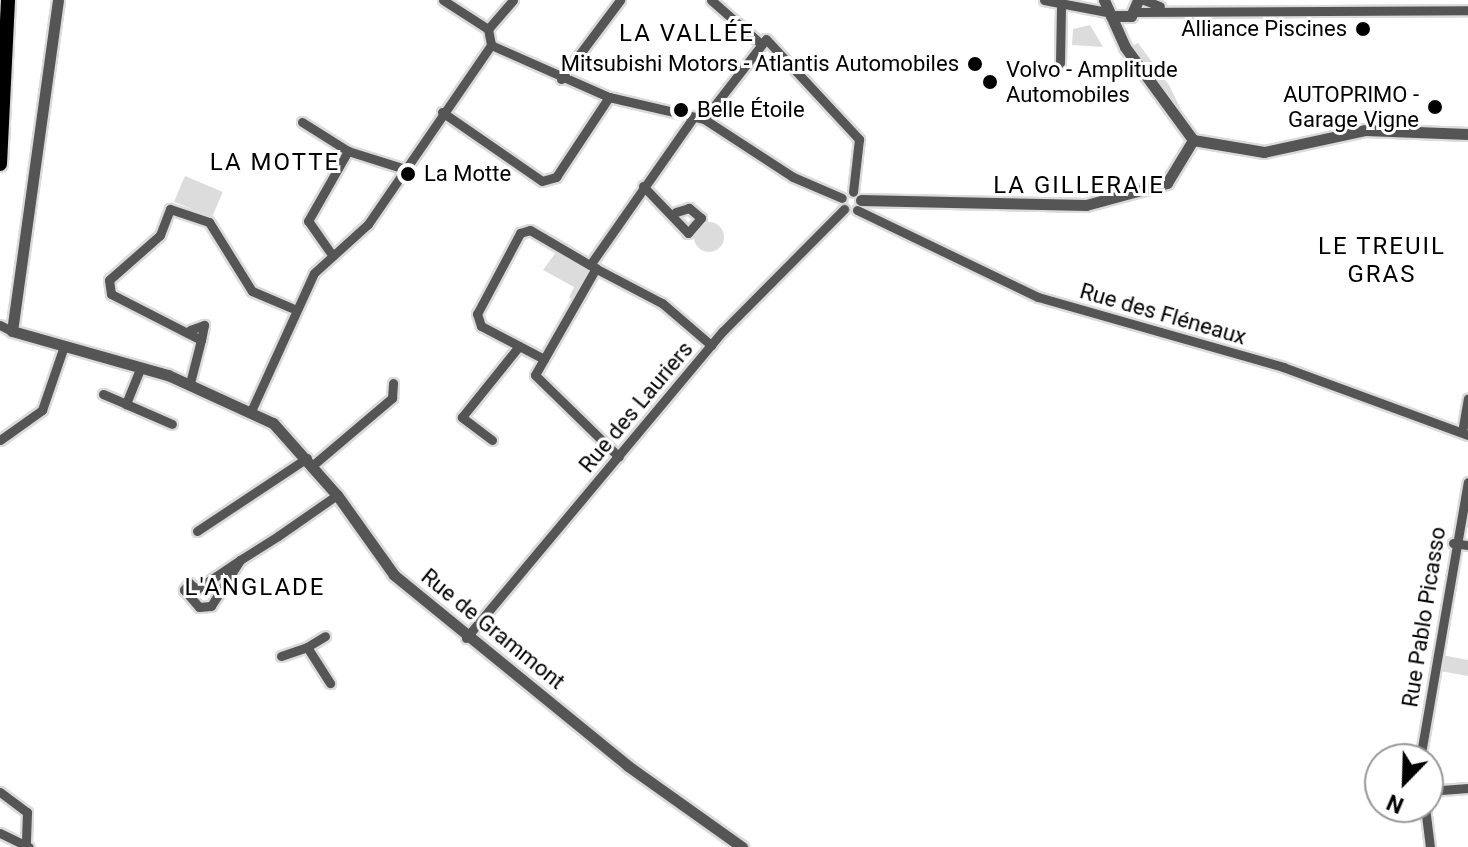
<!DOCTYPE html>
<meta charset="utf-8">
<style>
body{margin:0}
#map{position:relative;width:1468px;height:847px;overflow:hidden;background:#fff;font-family:Roboto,sans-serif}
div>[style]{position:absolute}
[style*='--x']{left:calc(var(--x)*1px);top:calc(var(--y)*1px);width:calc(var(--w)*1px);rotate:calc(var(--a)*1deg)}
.green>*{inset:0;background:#dcdcdc;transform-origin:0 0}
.round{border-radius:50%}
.roads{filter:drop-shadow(2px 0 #dbdbdb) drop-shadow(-2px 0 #dbdbdb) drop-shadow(0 2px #dbdbdb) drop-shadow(0 -2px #dbdbdb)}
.minor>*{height:9px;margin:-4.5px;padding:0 4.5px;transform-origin:4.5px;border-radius:4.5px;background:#555}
.tertiary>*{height:11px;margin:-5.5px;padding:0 5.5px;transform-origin:5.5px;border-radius:5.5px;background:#555}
.primary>*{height:14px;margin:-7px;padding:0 7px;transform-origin:7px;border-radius:7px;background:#000}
.dots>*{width:22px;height:22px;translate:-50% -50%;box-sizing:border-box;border:4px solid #fff;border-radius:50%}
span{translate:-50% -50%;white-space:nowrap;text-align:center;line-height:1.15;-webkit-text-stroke:6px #fff;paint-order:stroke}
.poi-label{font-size:22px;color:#000}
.right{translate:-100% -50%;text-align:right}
.left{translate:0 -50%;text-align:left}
.street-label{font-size:22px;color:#000}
.neighbourhood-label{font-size:24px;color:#000;letter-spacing:2px}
.north{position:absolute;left:1364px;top:743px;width:80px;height:80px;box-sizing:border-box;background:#fff;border:2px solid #999;border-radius:50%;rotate:203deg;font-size:22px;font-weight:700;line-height:32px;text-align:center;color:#000}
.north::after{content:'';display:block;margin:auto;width:28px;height:36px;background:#000;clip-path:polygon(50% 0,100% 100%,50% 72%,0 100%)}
</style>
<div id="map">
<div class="green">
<i style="clip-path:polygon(1090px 25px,1103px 47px,1072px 45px,1073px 29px)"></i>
<i style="clip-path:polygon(1138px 43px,1169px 85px,1187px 122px,1131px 46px)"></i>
<i style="left:185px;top:176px;width:41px;height:28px;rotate:23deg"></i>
<i class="round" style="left:694px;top:222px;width:30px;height:30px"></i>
<i style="clip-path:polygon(557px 251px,589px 271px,575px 298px,569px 298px,574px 287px,543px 270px)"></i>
<i style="clip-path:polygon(1442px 655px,1468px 660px,1468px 676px,1440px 671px)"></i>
</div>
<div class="roads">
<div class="minor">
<i style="--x:443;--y:0;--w:54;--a:32.8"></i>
<i style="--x:488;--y:29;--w:16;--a:79"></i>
<i style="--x:711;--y:0;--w:67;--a:41.3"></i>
<i style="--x:1044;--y:0;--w:64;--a:10.8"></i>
<i style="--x:1144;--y:0;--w:17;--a:21"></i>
<i style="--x:1134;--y:12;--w:334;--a:-0.3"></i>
<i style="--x:488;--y:29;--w:38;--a:-49"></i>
<i style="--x:491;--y:45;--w:129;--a:23.8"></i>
<i style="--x:609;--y:97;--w:98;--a:13"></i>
<i style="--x:704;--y:119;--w:106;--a:33.1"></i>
<i style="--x:793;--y:177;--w:53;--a:23.2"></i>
<i style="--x:1060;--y:63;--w:55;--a:-89"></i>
<i style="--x:561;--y:79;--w:99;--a:-53.2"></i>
<i style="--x:442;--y:112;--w:121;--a:34.6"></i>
<i style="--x:542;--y:181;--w:15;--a:-16"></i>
<i style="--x:556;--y:177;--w:96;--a:-56.5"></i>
<i style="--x:704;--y:119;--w:101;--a:-52.2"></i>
<i style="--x:766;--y:39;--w:137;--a:47.1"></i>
<i style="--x:859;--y:139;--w:53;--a:96.5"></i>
<i style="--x:302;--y:122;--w:54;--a:32.2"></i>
<i style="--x:643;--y:186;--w:65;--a:46.2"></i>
<i style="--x:688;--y:233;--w:20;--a:-49"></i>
<i style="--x:701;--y:218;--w:16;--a:-140"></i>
<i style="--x:689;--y:208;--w:14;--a:163"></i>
<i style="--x:857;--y:210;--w:201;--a:25.7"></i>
<i style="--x:1038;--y:297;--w:255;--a:15.9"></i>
<i style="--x:1283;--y:367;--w:197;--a:20.2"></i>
<i style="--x:330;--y:252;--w:38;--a:-125"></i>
<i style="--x:308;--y:221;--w:81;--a:-60.3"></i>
<i style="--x:348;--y:151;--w:57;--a:17.5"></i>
<i style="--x:593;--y:267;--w:78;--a:27.6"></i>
<i style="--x:662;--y:303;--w:65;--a:40.6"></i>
<i style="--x:596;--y:268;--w:123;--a:119.7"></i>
<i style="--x:535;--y:375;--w:117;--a:44.3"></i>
<i style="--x:0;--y:325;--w:13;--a:27"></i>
<i style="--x:190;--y:330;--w:15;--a:-20"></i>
<i style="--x:204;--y:325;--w:15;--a:101"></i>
<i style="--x:544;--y:359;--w:71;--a:-152.4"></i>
<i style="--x:481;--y:326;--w:13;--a:-108"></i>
<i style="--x:477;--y:314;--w:92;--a:-62"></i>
<i style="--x:520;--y:233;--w:10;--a:-17"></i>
<i style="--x:530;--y:230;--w:69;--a:30.3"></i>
<i style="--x:590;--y:265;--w:179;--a:-55"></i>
<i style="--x:140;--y:369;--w:38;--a:112"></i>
<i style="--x:126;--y:404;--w:50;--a:23.5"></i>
<i style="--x:190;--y:383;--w:44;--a:-75.7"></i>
<i style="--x:201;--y:340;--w:101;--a:-152.9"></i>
<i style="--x:111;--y:294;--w:14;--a:-98"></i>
<i style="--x:109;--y:280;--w:68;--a:-41.4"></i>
<i style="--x:160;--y:235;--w:28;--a:-69"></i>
<i style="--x:170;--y:209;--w:41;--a:18.4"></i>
<i style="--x:209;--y:222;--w:81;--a:58.1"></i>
<i style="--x:252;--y:291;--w:43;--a:23"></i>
<i style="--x:103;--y:394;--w:25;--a:23"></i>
<i style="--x:252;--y:409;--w:149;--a:-65.5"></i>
<i style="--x:314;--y:273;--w:73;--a:-42.2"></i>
<i style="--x:368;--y:224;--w:217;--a:-55.5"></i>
<i style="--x:1462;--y:432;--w:34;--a:-80"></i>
<i style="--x:0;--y:440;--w:52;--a:-35.5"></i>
<i style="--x:42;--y:410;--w:65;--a:-71"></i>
<i style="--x:492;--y:440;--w:38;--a:-143"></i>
<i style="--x:462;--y:417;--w:91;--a:-51.2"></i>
<i style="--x:313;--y:465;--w:104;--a:-40.3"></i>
<i style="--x:392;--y:398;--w:15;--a:-86"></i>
<i style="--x:197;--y:531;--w:132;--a:-33.6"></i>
<i style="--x:1453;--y:543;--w:15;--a:8"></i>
<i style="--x:240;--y:560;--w:54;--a:122.2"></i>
<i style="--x:211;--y:606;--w:12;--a:175"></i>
<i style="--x:199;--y:607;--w:23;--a:-131"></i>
<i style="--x:184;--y:590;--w:9;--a:-54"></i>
<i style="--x:189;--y:583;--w:10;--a:37"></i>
<i style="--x:197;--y:589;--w:52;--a:-34"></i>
<i style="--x:240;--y:560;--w:45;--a:-32.3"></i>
<i style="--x:278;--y:536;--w:72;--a:-34.8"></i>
<i style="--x:466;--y:638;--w:400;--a:-50.1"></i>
<i style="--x:723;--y:331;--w:172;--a:-45.2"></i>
<i style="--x:307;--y:647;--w:21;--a:-31"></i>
<i style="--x:281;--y:656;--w:28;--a:-19"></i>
<i style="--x:307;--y:647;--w:43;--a:57.4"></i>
<i style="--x:1420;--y:759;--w:281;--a:-80.2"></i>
<i style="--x:1428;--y:791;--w:40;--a:-4.3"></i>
<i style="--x:0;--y:792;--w:34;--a:37"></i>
<i style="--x:27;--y:812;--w:35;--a:92"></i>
<i style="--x:1425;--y:807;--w:40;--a:82.9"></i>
<i style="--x:0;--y:833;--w:32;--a:26"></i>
</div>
<div class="tertiary">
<i style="--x:58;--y:0;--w:334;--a:97.9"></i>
<i style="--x:12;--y:331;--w:162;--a:15.8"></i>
<i style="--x:168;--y:375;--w:115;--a:24.6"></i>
<i style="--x:273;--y:423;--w:96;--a:48.4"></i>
<i style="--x:337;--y:495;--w:98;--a:54.5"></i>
<i style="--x:394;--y:575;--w:302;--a:39.2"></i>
<i style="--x:628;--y:766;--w:140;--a:35.4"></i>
<i style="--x:1104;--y:0;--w:51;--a:65.9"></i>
<i style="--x:1125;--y:47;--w:115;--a:53.8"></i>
<i style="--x:1193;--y:140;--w:72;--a:9.6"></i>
<i style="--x:1264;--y:152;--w:103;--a:-12.3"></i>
<i style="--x:1365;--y:130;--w:103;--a:2.2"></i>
<i style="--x:1111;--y:16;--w:20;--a:0"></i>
<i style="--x:1131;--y:16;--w:17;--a:-66"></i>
<i style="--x:861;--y:200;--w:225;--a:1.3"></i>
<i style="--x:1086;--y:205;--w:84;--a:-15.2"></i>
<i style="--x:1167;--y:183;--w:50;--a:-58.8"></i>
</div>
<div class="primary">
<i style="--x:0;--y:164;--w:164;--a:-87.2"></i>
</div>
</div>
<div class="dots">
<i style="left:1363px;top:29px;background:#000"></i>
<i style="left:975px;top:64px;background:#000"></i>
<i style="left:990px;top:82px;background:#000"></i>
<i style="left:1435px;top:107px;background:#000"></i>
<i style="left:681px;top:110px;background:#000"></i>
<i style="left:408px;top:174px;background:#000"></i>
</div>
<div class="poi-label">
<span class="right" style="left:1347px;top:29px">Alliance Piscines</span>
<span class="right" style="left:959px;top:64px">Mitsubishi Motors - Atlantis Automobiles</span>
<span class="left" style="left:1006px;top:82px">Volvo - Amplitude<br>Automobiles</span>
<span class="right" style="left:1419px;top:107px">AUTOPRIMO -<br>Garage Vigne</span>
<span class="left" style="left:697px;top:110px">Belle Étoile</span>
<span class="left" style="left:424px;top:174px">La Motte</span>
</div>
<div class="street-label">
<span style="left:1163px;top:314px;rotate:16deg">Rue des Fléneaux</span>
<span style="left:636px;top:407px;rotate:-50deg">Rue des Lauriers</span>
<span style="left:1424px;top:617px;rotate:-81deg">Rue Pablo Picasso</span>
<span style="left:493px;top:629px;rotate:39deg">Rue de Grammont</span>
</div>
<div class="neighbourhood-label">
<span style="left:687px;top:34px">LA VALLÉE</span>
<span style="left:275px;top:163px">LA MOTTE</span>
<span style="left:1079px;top:186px">LA GILLERAIE</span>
<span style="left:1382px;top:261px">LE TREUIL<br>GRAS</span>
<span style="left:255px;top:588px">L'ANGLADE</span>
</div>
<div class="north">N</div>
</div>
